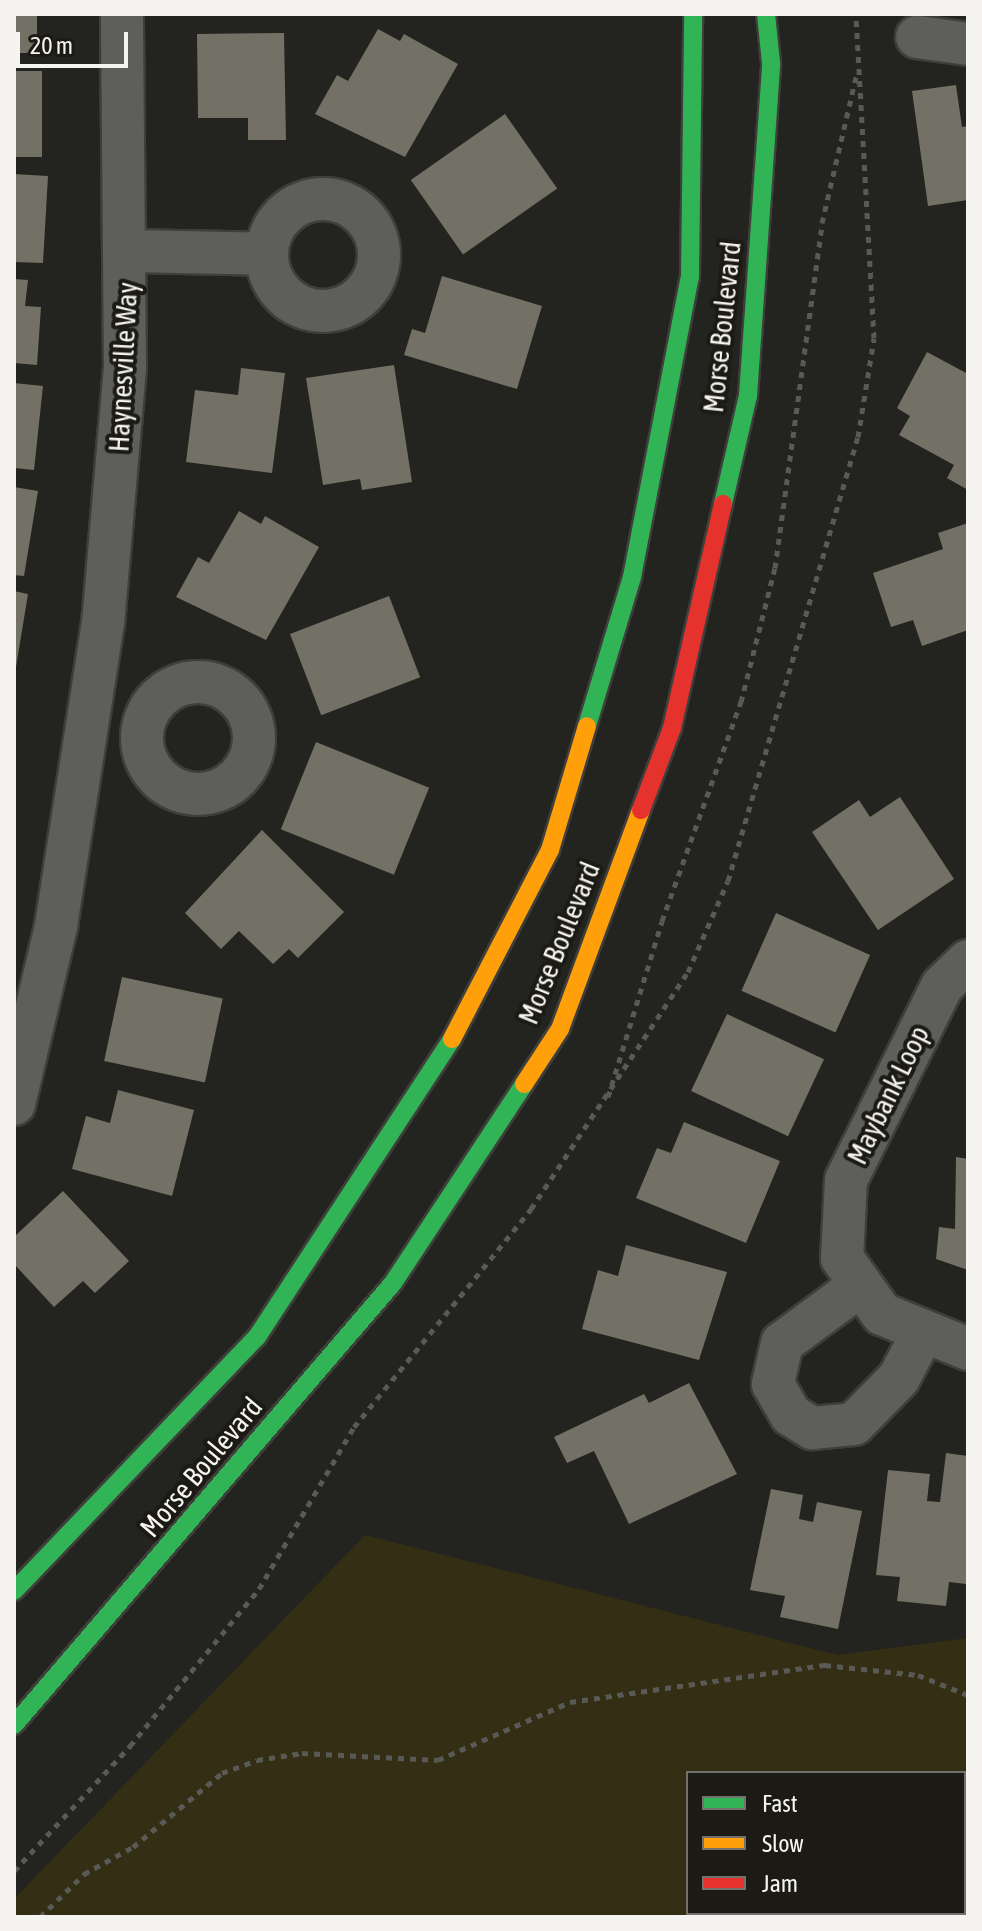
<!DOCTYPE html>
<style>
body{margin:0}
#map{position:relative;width:982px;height:1931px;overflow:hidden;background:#23231f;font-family:"Asap Condensed",sans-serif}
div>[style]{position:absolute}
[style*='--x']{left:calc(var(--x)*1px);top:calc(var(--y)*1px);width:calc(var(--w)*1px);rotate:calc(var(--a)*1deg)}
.green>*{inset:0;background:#342f14}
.building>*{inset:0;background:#737165;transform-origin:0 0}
.path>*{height:5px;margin-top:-2.5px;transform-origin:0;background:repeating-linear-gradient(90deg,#595956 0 6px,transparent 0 12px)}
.roads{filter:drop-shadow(2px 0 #3e3e3b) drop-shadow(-2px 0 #3e3e3b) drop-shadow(0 2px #3e3e3b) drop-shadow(0 -2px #3e3e3b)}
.street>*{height:42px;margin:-21px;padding:0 21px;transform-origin:21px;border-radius:21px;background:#5e5e5a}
.street>.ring{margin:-21px;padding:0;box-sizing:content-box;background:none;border:42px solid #5e5e5a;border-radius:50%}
.fast>*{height:18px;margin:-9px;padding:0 9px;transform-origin:9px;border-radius:9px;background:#30b455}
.slow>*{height:18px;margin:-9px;padding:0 9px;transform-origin:9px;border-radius:9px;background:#ff9f0a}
.jam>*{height:18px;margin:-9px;padding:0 9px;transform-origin:9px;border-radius:9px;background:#e5322d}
span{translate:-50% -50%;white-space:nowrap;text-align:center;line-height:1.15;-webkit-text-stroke:8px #1b1a14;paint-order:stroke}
.street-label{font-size:28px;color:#f5f4f0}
.frame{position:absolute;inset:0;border:16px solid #f5f4f0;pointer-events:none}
.legend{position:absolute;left:686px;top:1771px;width:280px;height:144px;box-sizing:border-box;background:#1b1a14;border:2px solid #72716c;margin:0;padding:10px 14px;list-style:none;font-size:24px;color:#f5f4f0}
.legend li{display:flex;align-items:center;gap:16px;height:40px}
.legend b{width:40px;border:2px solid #72716c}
.scale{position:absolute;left:16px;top:32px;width:112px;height:36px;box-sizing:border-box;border:4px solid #f5f4f0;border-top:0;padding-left:10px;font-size:24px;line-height:28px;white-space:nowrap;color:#f5f4f0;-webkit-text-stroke:6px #1b1a14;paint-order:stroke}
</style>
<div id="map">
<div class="green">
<i style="clip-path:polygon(evenodd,365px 1535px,838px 1655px,968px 1638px,968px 1917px,14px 1917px,14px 1899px,365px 1535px,688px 1773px,964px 1773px,964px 1913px,688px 1913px,688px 1773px)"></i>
</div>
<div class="building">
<i style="left:14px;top:14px;width:23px;height:39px"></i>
<i style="clip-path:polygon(378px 29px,400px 41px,404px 34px,458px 64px,405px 157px,315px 114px,337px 75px,348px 81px)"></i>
<i style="clip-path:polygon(284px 33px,286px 140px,248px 140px,248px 118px,198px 118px,197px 34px)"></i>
<i style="left:14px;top:71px;width:28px;height:86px"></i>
<i style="clip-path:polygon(956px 85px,962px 127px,968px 126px,968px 200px,928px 206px,912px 91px)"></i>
<i style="left:505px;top:114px;width:91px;height:115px;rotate:55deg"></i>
<i style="clip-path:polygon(14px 174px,48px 176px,43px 263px,14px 262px)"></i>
<i style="clip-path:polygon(442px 276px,542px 306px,517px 389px,404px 355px,412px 329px,425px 333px)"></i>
<i style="clip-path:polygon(14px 279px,28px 280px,25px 306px,41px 307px,37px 365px,14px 363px)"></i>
<i style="clip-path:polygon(927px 352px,968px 374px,968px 490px,947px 478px,954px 465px,899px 435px,910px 416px,897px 408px)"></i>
<i style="clip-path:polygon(394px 365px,412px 482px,362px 490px,360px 479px,323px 485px,306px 378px)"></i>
<i style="clip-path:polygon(241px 368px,285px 373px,272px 473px,186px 462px,195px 390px,238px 395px)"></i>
<i style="clip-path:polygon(14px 383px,43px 386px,34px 470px,14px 468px)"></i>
<i style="clip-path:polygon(14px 487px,38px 491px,24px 576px,14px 575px)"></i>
<i style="clip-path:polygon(239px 511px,261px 524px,265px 516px,319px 547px,266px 640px,176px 597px,198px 557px,209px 563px)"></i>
<i style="clip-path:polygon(968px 523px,968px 630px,922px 646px,913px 620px,891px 627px,873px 573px,943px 549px,938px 533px)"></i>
<i style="clip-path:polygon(14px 591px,28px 594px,16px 667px,14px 667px)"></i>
<i style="left:389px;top:596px;width:87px;height:106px;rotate:69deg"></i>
<i style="left:316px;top:742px;width:122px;height:94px;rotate:22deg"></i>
<i style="clip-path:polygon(900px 797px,954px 879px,878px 930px,812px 832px,859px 800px,870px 817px)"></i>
<i style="clip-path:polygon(262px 830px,344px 912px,298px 958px,289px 949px,273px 964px,239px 931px,221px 949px,185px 913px)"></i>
<i style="left:776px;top:913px;width:103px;height:85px;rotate:24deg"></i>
<i style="left:122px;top:977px;width:103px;height:86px;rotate:12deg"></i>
<i style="left:727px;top:1014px;width:107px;height:85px;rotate:25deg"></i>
<i style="clip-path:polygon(118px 1090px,194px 1110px,172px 1196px,72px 1169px,86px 1116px,110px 1123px)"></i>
<i style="clip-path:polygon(684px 1122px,780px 1161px,746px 1243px,636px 1198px,657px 1148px,671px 1153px)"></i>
<i style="clip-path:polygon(956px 1157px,968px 1159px,968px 1270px,936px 1259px,939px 1227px,955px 1229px)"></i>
<i style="clip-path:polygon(63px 1191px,129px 1261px,95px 1293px,83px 1281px,54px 1307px,14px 1264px,14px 1237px)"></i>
<i style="clip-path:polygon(626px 1245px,727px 1272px,699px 1360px,582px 1329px,598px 1270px,618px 1276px)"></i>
<i style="clip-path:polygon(689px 1383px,737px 1474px,629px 1524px,594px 1451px,567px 1463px,554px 1437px,644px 1394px,649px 1403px)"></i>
<i style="clip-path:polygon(946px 1453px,968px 1456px,966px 1584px,949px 1582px,946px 1606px,897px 1601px,900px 1577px,876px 1575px,888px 1470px,930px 1474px,927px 1501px,940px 1502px)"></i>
<i style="clip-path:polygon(771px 1489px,803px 1495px,799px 1519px,813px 1522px,817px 1502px,862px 1511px,838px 1629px,780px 1617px,785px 1596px,750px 1590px)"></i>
</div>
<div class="path">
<i style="--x:608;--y:1097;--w:184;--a:-72.9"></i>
<i style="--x:662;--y:921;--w:233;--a:-70.2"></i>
<i style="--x:741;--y:702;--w:138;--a:-75.8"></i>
<i style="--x:775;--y:568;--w:348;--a:-82.2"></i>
<i style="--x:822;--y:223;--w:155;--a:-76.9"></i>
<i style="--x:14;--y:1871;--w:171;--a:-47.1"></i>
<i style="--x:130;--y:1746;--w:203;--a:-50.6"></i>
<i style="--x:259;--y:1589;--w:188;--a:-59.6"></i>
<i style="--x:354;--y:1427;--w:281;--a:-50.9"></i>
<i style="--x:531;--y:1209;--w:284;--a:-56.5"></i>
<i style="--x:688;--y:972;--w:99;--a:-66.3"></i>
<i style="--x:728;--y:881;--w:463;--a:-73.7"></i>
<i style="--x:858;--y:437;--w:100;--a:-80.8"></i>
<i style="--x:874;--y:338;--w:324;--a:-93.2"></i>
<i style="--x:40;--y:1917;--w:62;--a:-44.3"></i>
<i style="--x:84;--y:1874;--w:56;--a:-28.9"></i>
<i style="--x:133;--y:1847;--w:116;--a:-39.7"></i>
<i style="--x:222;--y:1773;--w:37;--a:-20"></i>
<i style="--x:257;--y:1760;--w:46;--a:-8.8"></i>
<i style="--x:302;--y:1753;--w:136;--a:2.9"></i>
<i style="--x:438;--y:1760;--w:144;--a:-23.7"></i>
<i style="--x:570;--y:1702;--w:258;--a:-8.3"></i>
<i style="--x:825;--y:1665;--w:94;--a:6.1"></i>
<i style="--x:918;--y:1675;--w:54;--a:21.8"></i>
</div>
<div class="roads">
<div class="street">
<i style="--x:917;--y:37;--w:51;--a:7.8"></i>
<i class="ring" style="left:267px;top:199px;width:70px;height:70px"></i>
<i style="--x:128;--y:251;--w:139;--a:1.2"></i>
<i class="ring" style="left:142px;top:682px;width:70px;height:70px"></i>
<i style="--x:968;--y:961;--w:36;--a:136"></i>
<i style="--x:942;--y:986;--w:216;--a:116.3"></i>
<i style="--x:846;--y:1180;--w:78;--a:92.9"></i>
<i style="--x:842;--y:1258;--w:69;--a:54.5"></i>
<i style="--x:882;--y:1314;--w:93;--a:22.1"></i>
<i style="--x:14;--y:1104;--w:183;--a:-76.7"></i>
<i style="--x:56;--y:926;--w:306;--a:-81.2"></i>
<i style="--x:103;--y:624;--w:257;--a:-85.1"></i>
<i style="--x:125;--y:368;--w:354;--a:-90.5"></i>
<i style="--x:858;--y:1287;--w:94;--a:143.6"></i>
<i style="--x:782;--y:1343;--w:42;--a:102.4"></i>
<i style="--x:773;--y:1384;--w:36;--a:60"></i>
<i style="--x:791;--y:1415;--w:25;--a:32"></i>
<i style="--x:812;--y:1428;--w:42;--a:-5.4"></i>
<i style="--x:854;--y:1424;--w:64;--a:-45.6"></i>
<i style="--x:899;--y:1378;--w:50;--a:-62.4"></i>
</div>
<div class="fast">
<i style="--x:723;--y:504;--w:111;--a:-77"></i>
<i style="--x:748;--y:396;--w:334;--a:-86"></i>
<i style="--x:771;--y:63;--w:49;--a:-95.8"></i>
<i style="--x:587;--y:726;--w:156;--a:-73.2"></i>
<i style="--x:632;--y:577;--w:306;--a:-79.1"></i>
<i style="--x:690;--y:277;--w:263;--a:-89.3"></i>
<i style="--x:14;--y:1591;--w:352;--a:-46.3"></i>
<i style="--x:257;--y:1337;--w:356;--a:-56.8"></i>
<i style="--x:14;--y:1725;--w:582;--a:-49.39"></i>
<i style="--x:393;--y:1283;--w:238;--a:-56.6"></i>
</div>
<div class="slow">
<i style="--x:452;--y:1039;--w:213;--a:-62.6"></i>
<i style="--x:550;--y:850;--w:129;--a:-73.4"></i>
<i style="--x:524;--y:1084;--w:66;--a:-56.8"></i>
<i style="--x:560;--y:1029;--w:233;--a:-69.7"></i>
</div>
<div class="jam">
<i style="--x:641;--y:810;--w:88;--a:-69.3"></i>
<i style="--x:672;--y:728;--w:230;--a:-77.2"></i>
</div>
</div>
<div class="street-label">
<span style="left:722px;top:327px;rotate:-84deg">Morse Boulevard</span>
<span style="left:123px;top:367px;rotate:-87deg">Haynesville Way</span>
<span style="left:559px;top:943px;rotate:-68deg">Morse Boulevard</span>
<span style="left:888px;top:1095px;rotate:-64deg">Maybank Loop</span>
<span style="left:201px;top:1467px;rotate:-50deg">Morse Boulevard</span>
</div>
<div class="frame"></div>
<ul class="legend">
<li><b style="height:10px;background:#30b455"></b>Fast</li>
<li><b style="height:10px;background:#ff9f0a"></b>Slow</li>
<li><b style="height:10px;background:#e5322d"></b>Jam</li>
</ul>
<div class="scale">20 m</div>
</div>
